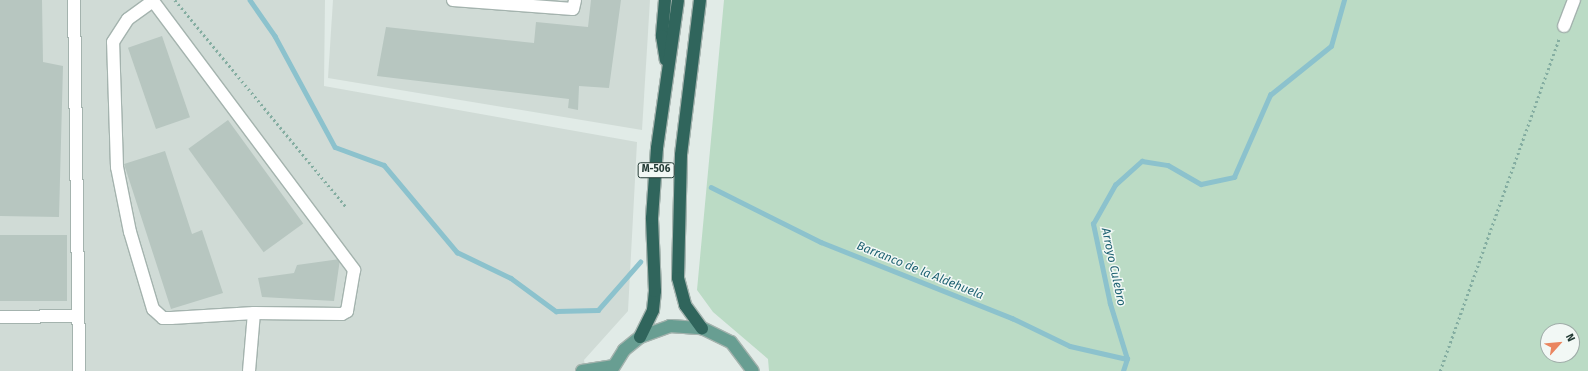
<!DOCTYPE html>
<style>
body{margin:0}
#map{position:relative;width:1588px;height:371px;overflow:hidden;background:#e1ebe7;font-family:"Fira Sans",sans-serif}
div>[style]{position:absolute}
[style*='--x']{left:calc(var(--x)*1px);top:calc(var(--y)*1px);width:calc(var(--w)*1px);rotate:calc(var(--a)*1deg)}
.built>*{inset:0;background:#d0dbd6}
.green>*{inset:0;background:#bbdbc5}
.stream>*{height:4.5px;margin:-2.25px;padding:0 2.25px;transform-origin:2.25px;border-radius:2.25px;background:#8cc2cd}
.building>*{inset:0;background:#b7c6c0;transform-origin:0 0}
.path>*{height:2.5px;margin-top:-1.25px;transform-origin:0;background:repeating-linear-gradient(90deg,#84ada1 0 2px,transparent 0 5px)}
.roads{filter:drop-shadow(1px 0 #a4b3ae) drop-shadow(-1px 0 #a4b3ae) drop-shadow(0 1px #a4b3ae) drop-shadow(0 -1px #a4b3ae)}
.minor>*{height:12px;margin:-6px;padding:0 6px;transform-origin:6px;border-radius:6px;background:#fff}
.major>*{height:12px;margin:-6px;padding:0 6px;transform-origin:6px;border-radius:6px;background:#689e92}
.highway>*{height:12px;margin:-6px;padding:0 6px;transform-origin:6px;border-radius:6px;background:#30655c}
span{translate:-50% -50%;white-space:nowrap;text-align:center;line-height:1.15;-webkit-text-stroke:3px #f2f8f5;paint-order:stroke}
.shield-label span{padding:1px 3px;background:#f2f8f5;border:1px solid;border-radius:3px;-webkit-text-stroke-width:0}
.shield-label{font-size:10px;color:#233b35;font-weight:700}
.water-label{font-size:12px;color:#206373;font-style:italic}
.north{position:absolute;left:1540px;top:323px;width:40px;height:40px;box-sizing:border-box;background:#f2f8f5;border:1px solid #9faca8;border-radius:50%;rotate:63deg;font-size:11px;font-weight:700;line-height:16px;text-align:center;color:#233b35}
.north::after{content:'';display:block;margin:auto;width:14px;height:18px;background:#ea8660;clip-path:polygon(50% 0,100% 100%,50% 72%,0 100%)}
</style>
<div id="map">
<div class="built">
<i style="clip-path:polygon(0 0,325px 0,324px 86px,637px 142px,628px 311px,584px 360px,586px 371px,0 371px)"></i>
<i style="clip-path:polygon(333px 0,650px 0,642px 130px,328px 78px)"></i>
</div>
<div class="green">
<i style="clip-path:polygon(evenodd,724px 0,1588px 0,1588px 371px,769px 371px,768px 359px,713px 312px,697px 290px,724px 0,1548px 331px,1572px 331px,1572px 355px,1548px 355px,1548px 331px)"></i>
</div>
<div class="stream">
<i style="--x:250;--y:0;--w:44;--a:55.2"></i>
<i style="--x:275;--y:36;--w:126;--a:61.6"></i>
<i style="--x:335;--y:147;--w:52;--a:20.2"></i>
<i style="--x:384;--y:165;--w:114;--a:50"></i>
<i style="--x:457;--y:252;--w:60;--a:25.7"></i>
<i style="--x:511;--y:278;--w:56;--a:36.3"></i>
<i style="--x:556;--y:311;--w:42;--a:-1.4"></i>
<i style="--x:598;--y:310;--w:64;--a:-48.8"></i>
<i style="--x:711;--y:187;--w:123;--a:26.6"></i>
<i style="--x:821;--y:242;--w:206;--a:21.7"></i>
<i style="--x:1012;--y:318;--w:64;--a:25.8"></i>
<i style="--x:1070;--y:346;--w:58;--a:12.8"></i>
<i style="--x:1123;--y:371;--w:13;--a:-72"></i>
<i style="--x:1127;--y:359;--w:58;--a:-107.2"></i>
<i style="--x:1110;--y:304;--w:82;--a:-102"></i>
<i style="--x:1093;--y:224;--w:45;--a:-60.6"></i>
<i style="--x:1115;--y:185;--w:36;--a:-42"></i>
<i style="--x:1142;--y:161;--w:26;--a:9"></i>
<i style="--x:1168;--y:165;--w:38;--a:30"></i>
<i style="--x:1201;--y:184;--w:34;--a:-12"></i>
<i style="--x:1234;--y:177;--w:90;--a:-66.3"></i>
<i style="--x:1270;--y:95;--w:78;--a:-38.8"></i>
<i style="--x:1331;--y:46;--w:48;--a:-74.2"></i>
</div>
<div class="building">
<i style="clip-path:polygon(0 0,42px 0,43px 62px,63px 66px,59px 217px,0 216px)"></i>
<i style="clip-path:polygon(591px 0,621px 0,609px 88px,579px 86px,578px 110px,568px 108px,569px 99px,377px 76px,386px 27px,534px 43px,536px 22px,588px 27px)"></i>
<i style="left:162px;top:36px;width:86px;height:36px;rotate:71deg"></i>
<i style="left:228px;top:120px;width:128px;height:49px;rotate:54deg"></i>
<i style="clip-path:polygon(165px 151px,192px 234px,202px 230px,223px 293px,171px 309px,124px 164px)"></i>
<i style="left:0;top:235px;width:67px;height:66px"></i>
<i style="clip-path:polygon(340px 259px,334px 301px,262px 297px,258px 278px,294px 273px,297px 265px)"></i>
</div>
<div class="path">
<i style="--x:175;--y:0;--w:268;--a:50.4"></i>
<i style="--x:1440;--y:371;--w:354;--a:-70.3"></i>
</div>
<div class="roads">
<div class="minor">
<i style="--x:74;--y:0;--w:371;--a:89.2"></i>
<i style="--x:453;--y:0;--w:120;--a:4.3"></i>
<i style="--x:573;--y:9;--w:9;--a:-77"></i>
<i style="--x:153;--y:1;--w:336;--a:53.2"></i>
<i style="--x:354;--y:270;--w:42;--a:99.7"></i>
<i style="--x:347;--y:311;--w:6;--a:149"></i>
<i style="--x:342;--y:314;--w:88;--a:-179.3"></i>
<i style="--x:254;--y:313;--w:83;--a:176.6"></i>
<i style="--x:171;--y:318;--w:8;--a:180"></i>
<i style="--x:163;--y:318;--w:13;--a:-138"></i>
<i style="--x:153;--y:309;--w:80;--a:-106.6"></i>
<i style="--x:130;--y:232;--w:66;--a:-101.3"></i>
<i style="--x:117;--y:167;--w:125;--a:-91.8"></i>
<i style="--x:113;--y:42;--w:27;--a:-57"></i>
<i style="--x:128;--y:19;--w:31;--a:-36"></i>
<i style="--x:1564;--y:26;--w:28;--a:-69"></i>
<i style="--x:0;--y:317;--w:78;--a:-0.7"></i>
<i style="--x:249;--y:371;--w:58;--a:-85.1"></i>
</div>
<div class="major">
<i style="--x:582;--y:371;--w:31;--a:-9"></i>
<i style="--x:611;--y:371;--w:25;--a:-58"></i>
<i style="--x:624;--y:350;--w:21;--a:-39"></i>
<i style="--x:640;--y:337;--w:32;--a:-20"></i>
<i style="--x:670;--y:326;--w:32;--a:4"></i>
<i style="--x:702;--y:328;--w:32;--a:26"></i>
<i style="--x:731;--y:342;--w:36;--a:53"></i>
</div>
<div class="highway">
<i style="--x:665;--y:0;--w:36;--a:95"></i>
<i style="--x:662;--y:36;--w:24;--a:81"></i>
<i style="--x:700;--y:0;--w:156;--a:97"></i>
<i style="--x:681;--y:155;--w:123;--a:91.4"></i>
<i style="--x:678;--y:278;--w:28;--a:75"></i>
<i style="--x:685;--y:305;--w:29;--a:54"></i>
<i style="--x:640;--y:337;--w:30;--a:-64"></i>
<i style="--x:653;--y:310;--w:19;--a:-84"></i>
<i style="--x:655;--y:291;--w:73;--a:-92.4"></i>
<i style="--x:652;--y:218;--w:70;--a:-85.9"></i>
<i style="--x:657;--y:148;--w:149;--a:-81.9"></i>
</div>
</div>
<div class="shield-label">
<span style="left:656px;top:170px">M-506</span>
</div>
<div class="water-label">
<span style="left:1113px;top:267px;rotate:78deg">Arroyo Culebro</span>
<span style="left:920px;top:271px;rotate:22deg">Barranco de la Aldehuela</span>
</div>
<div class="north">N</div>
</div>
